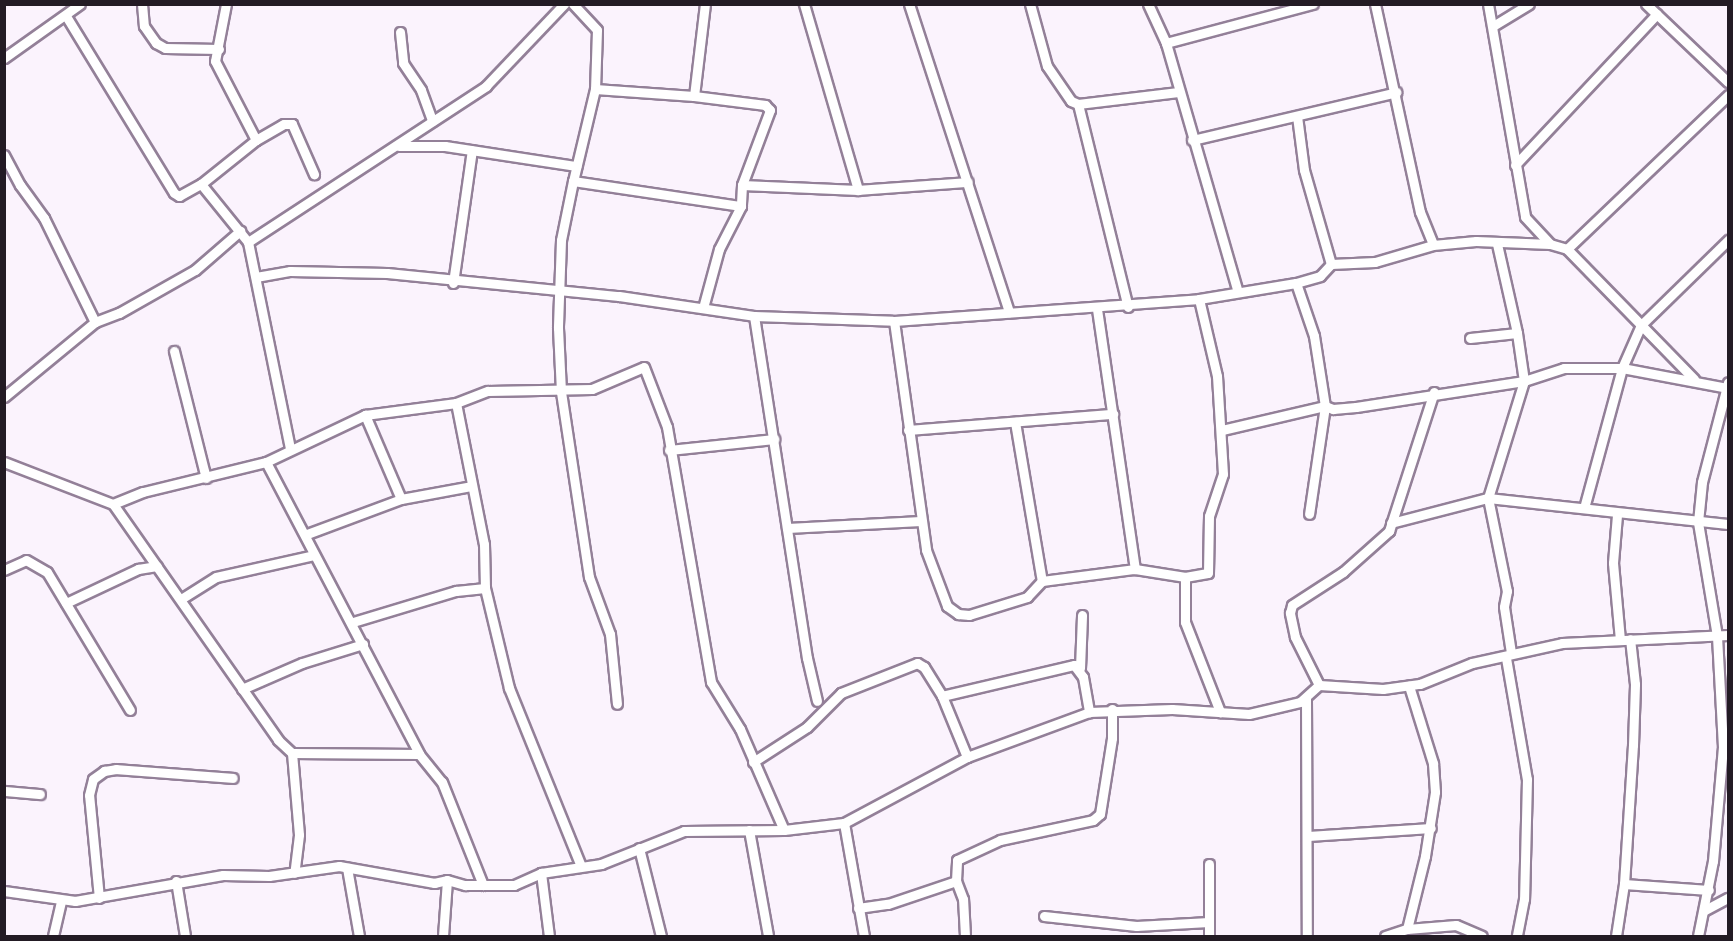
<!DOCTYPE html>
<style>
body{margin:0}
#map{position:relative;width:1733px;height:941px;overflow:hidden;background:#fbf3fd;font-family:"IBM Plex Sans",sans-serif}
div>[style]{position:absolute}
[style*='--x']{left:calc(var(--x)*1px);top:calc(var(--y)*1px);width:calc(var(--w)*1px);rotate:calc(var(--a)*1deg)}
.roads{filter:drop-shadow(2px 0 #938098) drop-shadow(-2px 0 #938098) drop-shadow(0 2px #938098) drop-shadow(0 -2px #938098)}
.minor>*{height:9px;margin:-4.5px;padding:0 4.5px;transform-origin:4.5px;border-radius:4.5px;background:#fff}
span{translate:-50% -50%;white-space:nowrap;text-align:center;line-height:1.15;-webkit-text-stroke:6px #fbf3fd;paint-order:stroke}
.frame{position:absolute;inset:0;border:6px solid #231b24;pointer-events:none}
</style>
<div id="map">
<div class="roads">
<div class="minor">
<i style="--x:142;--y:4;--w:22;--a:85"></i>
<i style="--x:144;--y:26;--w:21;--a:55"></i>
<i style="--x:156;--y:43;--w:10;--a:29"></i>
<i style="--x:165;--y:48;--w:54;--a:1.1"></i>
<i style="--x:226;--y:4;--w:58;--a:100.9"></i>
<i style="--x:215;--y:61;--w:89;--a:62.6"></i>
<i style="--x:256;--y:140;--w:32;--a:-30"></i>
<i style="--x:284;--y:124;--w:8;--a:0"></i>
<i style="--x:292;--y:124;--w:55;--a:66.3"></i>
<i style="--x:573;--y:4;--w:35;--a:47"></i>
<i style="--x:597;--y:30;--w:59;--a:91.9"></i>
<i style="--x:595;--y:89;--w:99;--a:4"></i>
<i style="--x:694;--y:96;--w:72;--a:7.2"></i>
<i style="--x:765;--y:105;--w:7;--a:45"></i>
<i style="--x:770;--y:110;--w:80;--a:110.5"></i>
<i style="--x:742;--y:185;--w:21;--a:93"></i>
<i style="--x:741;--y:206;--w:48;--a:117.1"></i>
<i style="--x:719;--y:249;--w:61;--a:105.2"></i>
<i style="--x:804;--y:4;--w:194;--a:73.8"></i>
<i style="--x:858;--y:190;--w:110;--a:-4.2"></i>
<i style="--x:909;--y:4;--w:324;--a:72"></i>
<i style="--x:1030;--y:4;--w:64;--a:74.7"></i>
<i style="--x:1047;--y:66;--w:42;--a:55.6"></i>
<i style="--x:1071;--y:101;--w:8;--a:23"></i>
<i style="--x:1078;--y:104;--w:101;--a:-6.8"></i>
<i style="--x:1148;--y:4;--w:43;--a:65.2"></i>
<i style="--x:1166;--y:43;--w:259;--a:73.9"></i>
<i style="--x:1375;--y:4;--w:213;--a:77.8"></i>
<i style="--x:1420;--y:212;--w:35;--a:68"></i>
<i style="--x:1488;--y:4;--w:216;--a:80.1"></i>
<i style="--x:1525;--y:217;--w:37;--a:47"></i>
<i style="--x:1550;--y:244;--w:18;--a:16"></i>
<i style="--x:1567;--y:249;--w:182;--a:45.7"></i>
<i style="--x:1646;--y:4;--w:113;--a:43.6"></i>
<i style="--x:66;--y:16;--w:207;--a:58.6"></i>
<i style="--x:174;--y:193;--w:6;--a:31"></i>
<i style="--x:179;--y:196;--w:25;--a:-29"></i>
<i style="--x:201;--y:184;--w:70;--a:-38.7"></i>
<i style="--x:1493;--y:26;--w:42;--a:-31.4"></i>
<i style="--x:400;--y:32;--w:31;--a:84"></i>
<i style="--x:403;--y:63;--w:32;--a:56"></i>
<i style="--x:421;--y:90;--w:33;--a:70"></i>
<i style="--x:1166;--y:43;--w:152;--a:-14.9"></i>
<i style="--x:4;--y:58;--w:93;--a:-35.4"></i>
<i style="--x:595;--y:89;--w:95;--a:103.4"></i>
<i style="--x:573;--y:181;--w:170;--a:8.5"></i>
<i style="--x:694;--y:96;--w:93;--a:-83.2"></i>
<i style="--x:1078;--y:104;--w:209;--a:76.2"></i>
<i style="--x:1297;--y:116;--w:54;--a:82.6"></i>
<i style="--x:1304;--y:170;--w:98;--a:74"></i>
<i style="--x:1192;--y:140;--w:210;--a:-13.2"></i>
<i style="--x:399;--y:146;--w:46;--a:0"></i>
<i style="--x:445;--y:146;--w:133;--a:8.7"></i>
<i style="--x:4;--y:155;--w:34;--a:62"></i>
<i style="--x:20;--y:185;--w:41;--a:54"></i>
<i style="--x:44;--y:218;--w:116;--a:63.9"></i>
<i style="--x:1515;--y:165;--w:207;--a:-46.8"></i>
<i style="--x:573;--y:181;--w:60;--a:101.5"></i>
<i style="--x:561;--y:240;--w:88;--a:92"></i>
<i style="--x:558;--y:328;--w:64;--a:87.3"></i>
<i style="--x:561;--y:392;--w:187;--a:81.4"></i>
<i style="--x:589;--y:577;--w:61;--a:69.8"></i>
<i style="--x:610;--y:634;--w:70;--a:84.3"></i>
<i style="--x:201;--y:184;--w:75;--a:51"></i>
<i style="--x:248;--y:242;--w:211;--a:78.5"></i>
<i style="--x:742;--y:185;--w:116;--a:2.5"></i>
<i style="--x:248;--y:242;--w:285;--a:-33.2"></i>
<i style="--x:486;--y:86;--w:113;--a:-46.4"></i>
<i style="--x:1497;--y:244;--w:91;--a:77.3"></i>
<i style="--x:1517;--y:333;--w:49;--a:81.7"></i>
<i style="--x:1524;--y:381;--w:122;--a:107.1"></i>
<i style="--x:1488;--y:498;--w:95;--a:78.5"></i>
<i style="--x:1507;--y:591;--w:16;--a:101"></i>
<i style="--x:1504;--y:607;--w:47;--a:81.3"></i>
<i style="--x:1567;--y:249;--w:223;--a:-43.7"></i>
<i style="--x:256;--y:277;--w:35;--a:-10"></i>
<i style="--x:290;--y:271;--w:97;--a:1.2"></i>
<i style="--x:387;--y:273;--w:233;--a:5.7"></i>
<i style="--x:619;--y:296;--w:136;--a:8.4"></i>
<i style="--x:754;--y:316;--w:140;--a:2"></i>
<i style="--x:894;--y:321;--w:306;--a:-4.1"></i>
<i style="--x:1199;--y:299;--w:98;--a:-9.4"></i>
<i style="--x:1296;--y:283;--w:25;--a:-16"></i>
<i style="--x:1320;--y:276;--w:16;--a:-47"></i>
<i style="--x:1331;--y:264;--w:44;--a:-2.6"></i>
<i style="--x:1375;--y:262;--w:60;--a:-16.3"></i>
<i style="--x:1433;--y:245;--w:43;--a:-5.3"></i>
<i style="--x:1476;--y:241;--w:74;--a:2.3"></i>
<i style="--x:453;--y:283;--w:134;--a:-81.9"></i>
<i style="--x:1296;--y:283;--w:56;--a:71.2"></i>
<i style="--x:1314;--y:336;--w:71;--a:81.1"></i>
<i style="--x:1325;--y:406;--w:109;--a:98.4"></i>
<i style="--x:1097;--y:309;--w:263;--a:81.7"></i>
<i style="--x:754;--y:316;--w:346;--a:81.2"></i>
<i style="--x:807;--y:658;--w:44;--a:76.9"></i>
<i style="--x:894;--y:321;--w:231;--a:82"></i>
<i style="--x:926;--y:550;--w:60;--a:69.4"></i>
<i style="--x:947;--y:606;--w:14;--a:36"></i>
<i style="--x:958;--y:614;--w:11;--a:5"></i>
<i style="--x:969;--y:615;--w:61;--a:-17.2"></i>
<i style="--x:1027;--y:597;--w:22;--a:-47"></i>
<i style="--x:1042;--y:581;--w:94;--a:-7.4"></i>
<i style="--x:1135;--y:569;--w:51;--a:9.1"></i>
<i style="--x:1185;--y:577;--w:23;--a:-10"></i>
<i style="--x:1208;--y:573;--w:57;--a:-89"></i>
<i style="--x:1209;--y:516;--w:44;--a:-71.6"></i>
<i style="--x:1223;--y:474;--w:98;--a:-93.5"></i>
<i style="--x:1217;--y:376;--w:79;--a:-103.2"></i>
<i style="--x:1470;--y:338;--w:47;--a:-6.1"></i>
<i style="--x:174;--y:351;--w:131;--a:75.9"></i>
<i style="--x:4;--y:397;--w:118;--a:-39.5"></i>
<i style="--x:95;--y:322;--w:26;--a:-21"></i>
<i style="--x:119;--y:313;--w:87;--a:-29.5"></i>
<i style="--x:195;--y:270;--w:60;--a:-40.9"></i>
<i style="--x:456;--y:403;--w:144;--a:78.8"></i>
<i style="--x:484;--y:544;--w:44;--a:88.7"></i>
<i style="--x:485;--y:588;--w:103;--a:76.5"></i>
<i style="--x:509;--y:688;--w:192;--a:68"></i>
<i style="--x:365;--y:415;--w:91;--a:66.8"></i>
<i style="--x:1015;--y:422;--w:161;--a:80.4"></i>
<i style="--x:908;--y:430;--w:206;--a:-4.5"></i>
<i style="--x:1222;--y:430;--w:106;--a:-13.1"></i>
<i style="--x:1325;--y:406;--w:9;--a:21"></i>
<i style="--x:1333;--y:409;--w:23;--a:-5"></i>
<i style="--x:1356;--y:407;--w:170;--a:-8.8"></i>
<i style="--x:1524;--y:381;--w:42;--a:-18"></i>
<i style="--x:1564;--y:368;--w:58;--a:0"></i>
<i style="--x:1622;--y:368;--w:108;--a:10.7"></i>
<i style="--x:669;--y:450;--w:106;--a:-6"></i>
<i style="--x:4;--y:462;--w:117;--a:21.1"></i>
<i style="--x:113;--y:504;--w:288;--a:55"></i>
<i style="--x:278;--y:740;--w:19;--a:43"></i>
<i style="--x:292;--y:753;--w:127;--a:0.5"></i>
<i style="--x:266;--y:462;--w:330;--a:62.3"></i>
<i style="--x:419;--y:754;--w:36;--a:51"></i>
<i style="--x:442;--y:782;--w:111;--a:68.3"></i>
<i style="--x:113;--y:504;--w:32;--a:-22"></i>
<i style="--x:143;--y:492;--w:127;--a:-13.7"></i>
<i style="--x:266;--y:462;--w:110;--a:-25.4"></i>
<i style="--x:365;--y:415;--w:92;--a:-7.5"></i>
<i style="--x:456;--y:403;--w:34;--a:-21"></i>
<i style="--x:488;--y:391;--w:104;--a:-1.1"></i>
<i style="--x:592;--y:389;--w:56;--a:-22.9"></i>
<i style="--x:644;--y:367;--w:64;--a:69"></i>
<i style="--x:667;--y:427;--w:259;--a:80.2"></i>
<i style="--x:711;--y:682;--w:55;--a:58.3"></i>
<i style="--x:740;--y:729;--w:110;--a:66.5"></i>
<i style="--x:1584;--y:508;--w:145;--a:-74.8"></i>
<i style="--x:1622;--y:368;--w:47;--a:-66.2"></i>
<i style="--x:1641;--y:325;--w:122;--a:-44.3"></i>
<i style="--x:1617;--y:515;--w:48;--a:94.8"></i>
<i style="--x:1613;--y:563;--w:77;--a:84.8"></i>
<i style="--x:1391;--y:523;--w:100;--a:-14.5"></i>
<i style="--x:1488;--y:498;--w:241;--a:6.2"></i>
<i style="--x:787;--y:528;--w:134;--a:-3"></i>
<i style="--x:307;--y:534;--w:100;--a:-20.4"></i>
<i style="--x:401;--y:499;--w:71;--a:-10.5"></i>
<i style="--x:4;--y:570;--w:24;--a:-24"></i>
<i style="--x:26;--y:560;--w:24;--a:30"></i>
<i style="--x:47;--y:572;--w:161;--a:59"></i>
<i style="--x:1185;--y:577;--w:45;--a:90"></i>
<i style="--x:1185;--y:622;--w:97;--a:68.7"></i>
<i style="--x:181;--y:599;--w:41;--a:-32.2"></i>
<i style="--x:216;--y:577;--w:100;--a:-12.7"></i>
<i style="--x:66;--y:603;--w:80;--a:-25.3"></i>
<i style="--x:138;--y:569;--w:19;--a:-9"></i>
<i style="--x:353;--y:622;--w:108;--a:-16.8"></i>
<i style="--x:456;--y:591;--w:29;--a:-6"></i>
<i style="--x:1506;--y:658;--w:123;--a:80.2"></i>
<i style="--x:1527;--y:779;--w:120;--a:91.4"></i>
<i style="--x:1524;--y:899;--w:38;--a:101"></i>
<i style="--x:1080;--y:668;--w:53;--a:-87.8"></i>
<i style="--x:1319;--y:685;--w:54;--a:-116.6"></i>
<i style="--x:1295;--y:637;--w:25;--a:-102"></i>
<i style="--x:1290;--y:613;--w:8;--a:-76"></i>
<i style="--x:1292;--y:605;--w:61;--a:-32.9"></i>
<i style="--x:1343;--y:572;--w:62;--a:-41.7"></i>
<i style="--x:1389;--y:531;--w:146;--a:-72.1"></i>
<i style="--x:242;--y:689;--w:65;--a:-23.4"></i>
<i style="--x:302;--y:663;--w:64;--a:-17.3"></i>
<i style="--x:942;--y:696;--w:136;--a:-13.2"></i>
<i style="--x:1074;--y:665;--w:15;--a:53"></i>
<i style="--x:1083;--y:677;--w:36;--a:80"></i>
<i style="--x:1306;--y:698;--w:238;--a:89.8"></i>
<i style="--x:292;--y:753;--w:82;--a:85.1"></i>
<i style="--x:299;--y:835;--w:38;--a:97"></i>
<i style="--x:753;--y:762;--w:64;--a:-32.9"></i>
<i style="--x:807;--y:727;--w:48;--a:-45"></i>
<i style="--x:841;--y:693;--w:82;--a:-21.5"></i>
<i style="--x:917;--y:663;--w:8;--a:30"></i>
<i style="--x:924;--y:667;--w:34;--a:58"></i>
<i style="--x:942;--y:696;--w:66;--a:67.7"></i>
<i style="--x:4;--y:791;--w:36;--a:5"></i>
<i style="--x:844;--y:823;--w:115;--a:80"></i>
<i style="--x:749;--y:830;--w:108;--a:79.8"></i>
<i style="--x:1308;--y:836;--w:123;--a:-3.7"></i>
<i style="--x:639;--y:848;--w:91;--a:76"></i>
<i style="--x:347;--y:868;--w:69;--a:80"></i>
<i style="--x:541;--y:873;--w:64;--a:82.8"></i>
<i style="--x:176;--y:881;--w:56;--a:80.7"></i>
<i style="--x:1624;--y:884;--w:85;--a:4"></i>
<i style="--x:4;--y:891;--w:72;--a:8"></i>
<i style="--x:75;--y:901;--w:150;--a:-10"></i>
<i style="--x:223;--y:875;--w:46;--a:1.2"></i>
<i style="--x:269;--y:876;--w:71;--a:-8.1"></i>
<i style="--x:339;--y:866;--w:97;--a:10.1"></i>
<i style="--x:434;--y:883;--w:13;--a:-13"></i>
<i style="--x:447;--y:880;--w:19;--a:16"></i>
<i style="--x:465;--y:885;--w:49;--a:0"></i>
<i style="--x:514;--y:885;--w:30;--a:-24"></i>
<i style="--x:541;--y:873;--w:61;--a:-8.5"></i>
<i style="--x:601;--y:864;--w:89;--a:-21.7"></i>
<i style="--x:684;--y:831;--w:100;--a:-0.6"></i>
<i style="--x:784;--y:830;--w:60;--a:-6.7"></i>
<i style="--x:844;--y:823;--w:140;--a:-28.2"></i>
<i style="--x:967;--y:757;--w:130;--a:-20.2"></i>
<i style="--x:1089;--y:712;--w:83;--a:-2.1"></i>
<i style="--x:1172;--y:709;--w:77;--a:3.7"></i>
<i style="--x:1249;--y:714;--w:52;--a:-13.2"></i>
<i style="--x:1300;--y:702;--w:25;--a:-42"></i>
<i style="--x:1319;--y:685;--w:64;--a:3.6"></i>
<i style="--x:1383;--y:689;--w:37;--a:-8"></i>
<i style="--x:1420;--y:684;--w:56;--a:-22"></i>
<i style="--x:1472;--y:663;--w:92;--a:-12.5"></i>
<i style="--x:1562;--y:643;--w:166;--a:-2.8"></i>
<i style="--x:99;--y:898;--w:103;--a:-95.5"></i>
<i style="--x:89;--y:795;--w:16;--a:-76"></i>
<i style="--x:93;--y:779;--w:14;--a:-36"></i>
<i style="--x:104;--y:771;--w:12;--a:-9"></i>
<i style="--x:116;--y:769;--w:117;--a:4.4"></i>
<i style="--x:858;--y:908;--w:30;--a:-8"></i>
<i style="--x:888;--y:904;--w:72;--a:-18.7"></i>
<i style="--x:1705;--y:910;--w:26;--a:-28"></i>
<i style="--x:1044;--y:916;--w:93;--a:6.2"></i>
<i style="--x:1136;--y:926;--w:73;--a:-3.1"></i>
<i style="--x:1407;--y:929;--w:75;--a:-76.1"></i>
<i style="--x:1425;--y:856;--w:65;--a:-81.1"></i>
<i style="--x:1435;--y:792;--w:29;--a:-94"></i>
<i style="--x:1433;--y:763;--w:81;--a:-107.3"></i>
<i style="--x:53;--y:936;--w:36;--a:-77"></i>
<i style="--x:443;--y:936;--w:56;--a:-85.9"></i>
<i style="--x:965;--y:936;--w:37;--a:-93"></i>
<i style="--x:963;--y:899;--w:19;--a:-111"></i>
<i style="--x:956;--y:881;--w:21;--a:-87"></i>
<i style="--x:957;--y:860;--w:47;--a:-24.9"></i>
<i style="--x:1000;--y:840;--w:95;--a:-12.1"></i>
<i style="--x:1093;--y:820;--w:9;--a:-41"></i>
<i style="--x:1100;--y:814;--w:77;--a:-81"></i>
<i style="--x:1112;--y:738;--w:29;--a:-90"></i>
<i style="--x:1209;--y:936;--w:72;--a:-90"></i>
<i style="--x:1385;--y:936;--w:23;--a:-18"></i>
<i style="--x:1407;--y:929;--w:49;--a:-4.7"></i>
<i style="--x:1456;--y:925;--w:28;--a:23"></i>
<i style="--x:1616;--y:936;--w:53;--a:-81.3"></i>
<i style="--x:1624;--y:884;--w:139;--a:-86.3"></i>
<i style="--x:1633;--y:745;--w:61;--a:-88.1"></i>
<i style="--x:1635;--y:684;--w:45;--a:-96.3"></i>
<i style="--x:1698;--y:936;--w:76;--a:-78.7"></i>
<i style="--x:1713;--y:861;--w:114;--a:-85"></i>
<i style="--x:1723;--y:747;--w:111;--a:-93.1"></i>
<i style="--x:1717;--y:636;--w:116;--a:-99.5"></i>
<i style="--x:1698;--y:522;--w:40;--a:-84.3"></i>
<i style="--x:1702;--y:482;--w:103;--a:-75.4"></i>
</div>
</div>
<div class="frame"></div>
</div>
